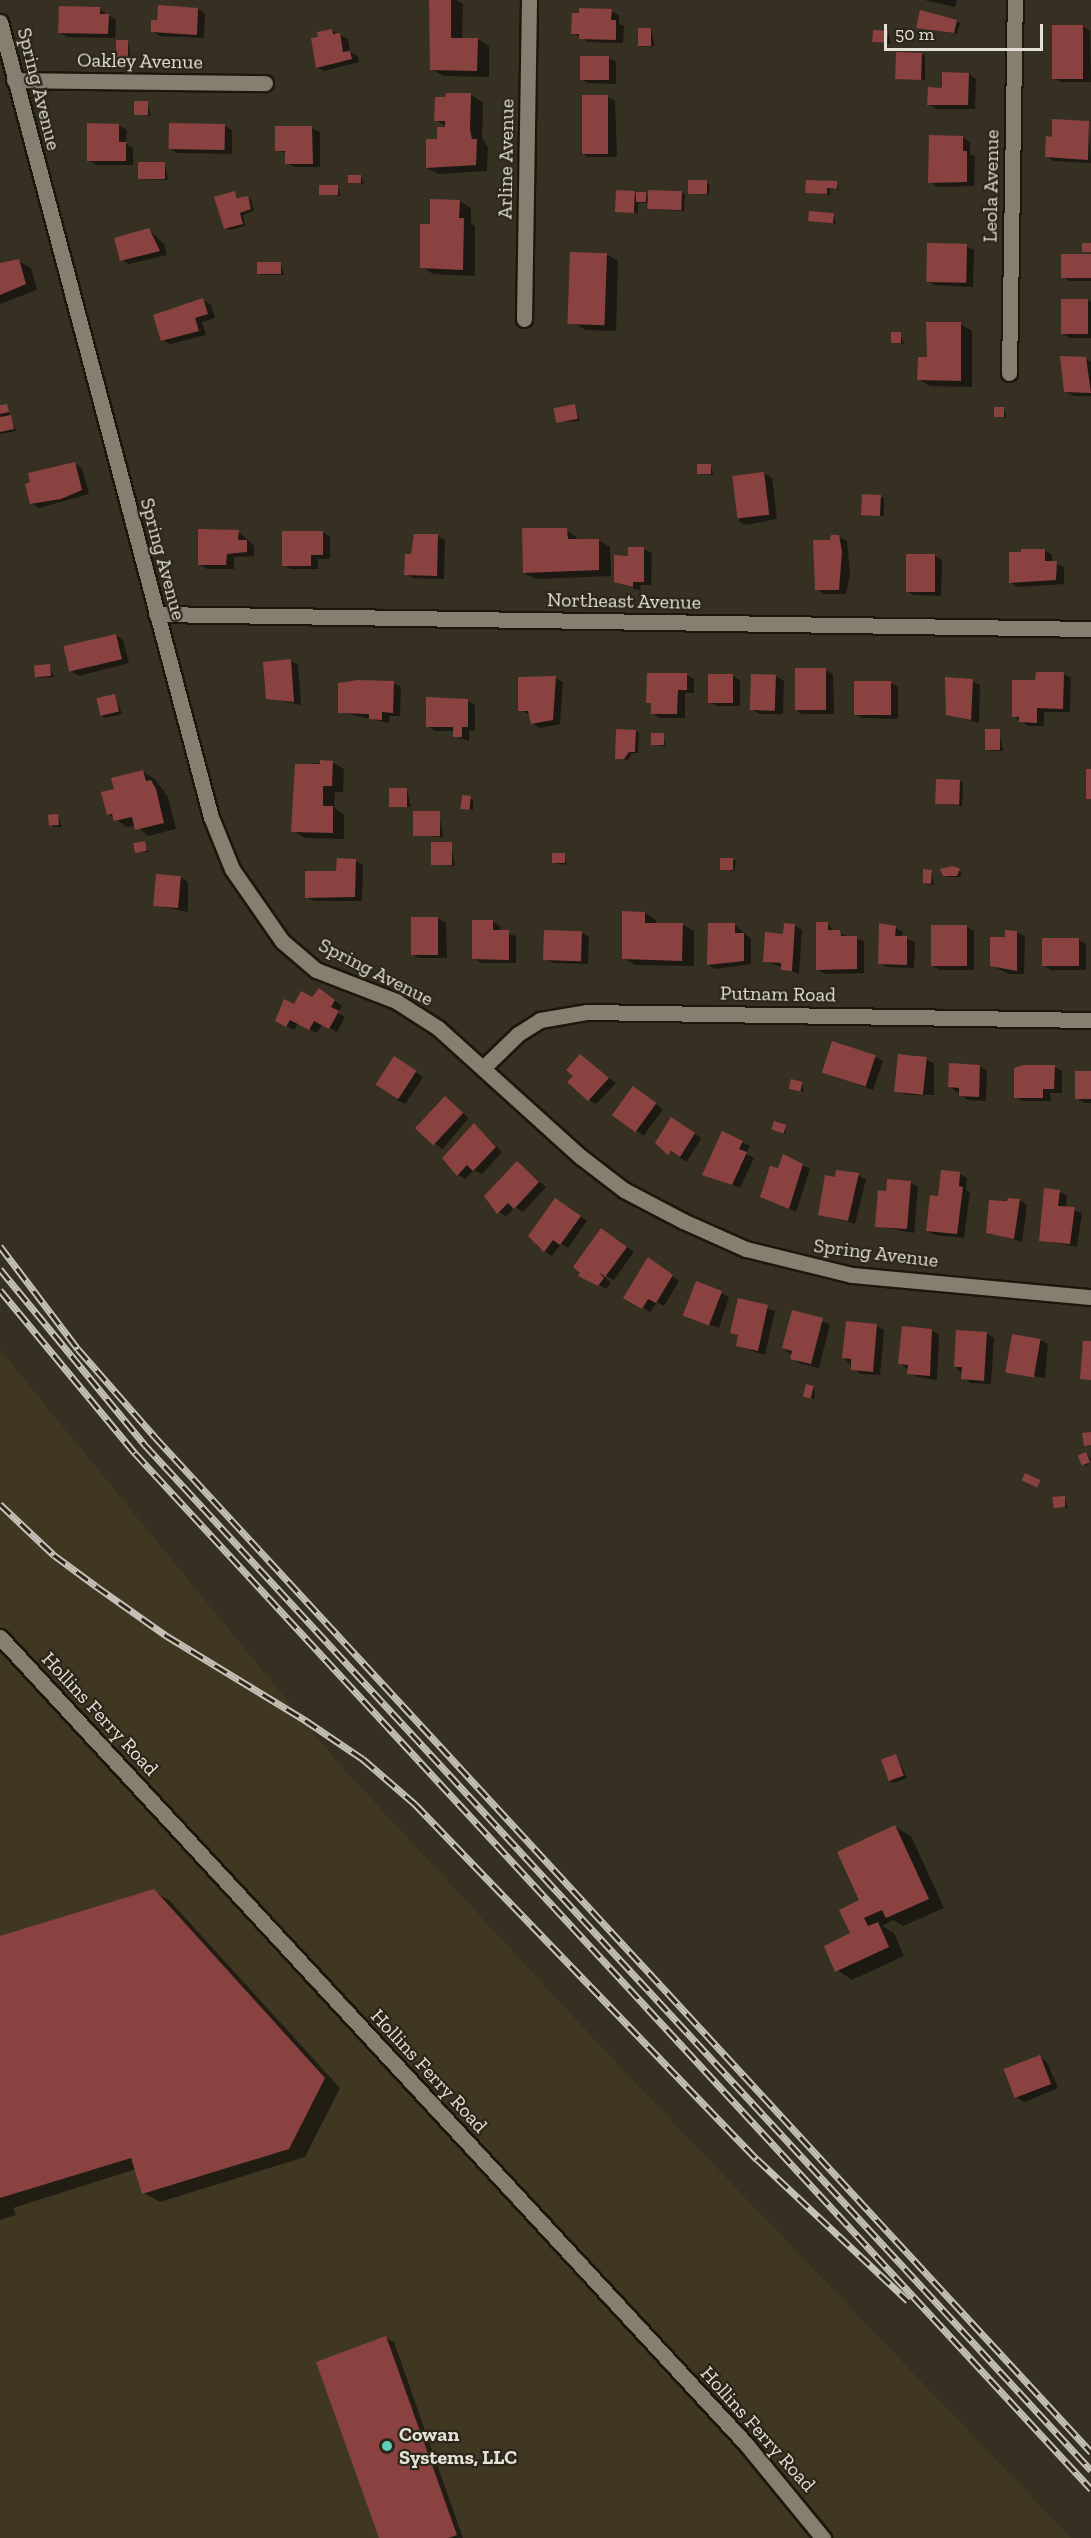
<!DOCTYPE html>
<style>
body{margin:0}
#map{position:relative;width:1091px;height:2538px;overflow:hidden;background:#363022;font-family:"Zilla Slab",serif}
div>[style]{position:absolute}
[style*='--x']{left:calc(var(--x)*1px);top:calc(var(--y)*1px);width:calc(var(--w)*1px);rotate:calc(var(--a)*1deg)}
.built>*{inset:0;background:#403723}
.shadow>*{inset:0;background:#0007;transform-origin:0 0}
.building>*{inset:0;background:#894240;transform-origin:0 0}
.roads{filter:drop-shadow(2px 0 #1d170b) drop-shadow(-2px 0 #1d170b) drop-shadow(0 2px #1d170b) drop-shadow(0 -2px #1d170b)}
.minor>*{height:15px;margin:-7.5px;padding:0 7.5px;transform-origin:7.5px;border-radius:7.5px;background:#867f70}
.tertiary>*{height:15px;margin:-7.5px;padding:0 7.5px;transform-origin:7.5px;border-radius:7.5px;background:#867f70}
.rail>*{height:7px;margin-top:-3.5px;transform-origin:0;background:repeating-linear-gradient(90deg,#2c2619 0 14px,#c5c1b7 0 28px);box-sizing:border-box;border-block:2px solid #c5c1b7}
.dots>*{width:16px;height:16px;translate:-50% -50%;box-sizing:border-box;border:3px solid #2c2619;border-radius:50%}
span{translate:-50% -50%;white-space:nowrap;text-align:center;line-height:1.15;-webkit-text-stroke:4.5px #2c2619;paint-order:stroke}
.street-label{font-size:20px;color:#e3e0d7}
.poi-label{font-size:20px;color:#e3e0d7;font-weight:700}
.left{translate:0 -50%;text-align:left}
.scale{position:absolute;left:884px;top:24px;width:159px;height:27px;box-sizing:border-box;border:3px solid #e3e0d7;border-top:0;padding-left:8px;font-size:18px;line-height:21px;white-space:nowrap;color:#e3e0d7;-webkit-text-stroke:4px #2c2619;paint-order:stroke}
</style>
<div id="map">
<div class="built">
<i style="clip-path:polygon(0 1350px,339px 1764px,621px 2068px,1071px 2538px,0 2538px)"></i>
</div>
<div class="shadow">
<i style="clip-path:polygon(431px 0,456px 0,463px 4px,462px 39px,478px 39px,489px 46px,489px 77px,443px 76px,432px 69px)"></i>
<i style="clip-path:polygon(924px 0,957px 0,955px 7px)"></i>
<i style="clip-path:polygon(99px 9px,116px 20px,115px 38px,67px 37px,59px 32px)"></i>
<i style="clip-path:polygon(198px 9px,205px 14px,204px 38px,160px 36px,152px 31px)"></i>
<i style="clip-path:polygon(611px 11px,619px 15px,619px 23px,624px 26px,623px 43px,588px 42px,573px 33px)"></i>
<i style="clip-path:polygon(956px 21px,960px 23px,957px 34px,918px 27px)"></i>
<i style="clip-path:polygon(1083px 26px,1090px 31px,1091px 82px,1061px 82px,1054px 78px)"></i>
<i style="clip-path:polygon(651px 29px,655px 46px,643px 47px,640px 45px)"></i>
<i style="clip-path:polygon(332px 31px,348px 39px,350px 52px,358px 56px,359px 62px,324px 71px,317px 67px,320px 38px)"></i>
<i style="clip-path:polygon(888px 32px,891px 44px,874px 42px)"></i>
<i style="clip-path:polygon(128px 41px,131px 61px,121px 61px,118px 59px)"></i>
<i style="clip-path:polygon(922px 54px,925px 56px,925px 80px,898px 78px)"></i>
<i style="clip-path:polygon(608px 58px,616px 62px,616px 84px,588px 83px,581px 79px)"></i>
<i style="clip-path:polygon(969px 74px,976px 79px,975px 109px,936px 109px,929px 104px)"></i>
<i style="clip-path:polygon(471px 95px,483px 102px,482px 138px,488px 147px,487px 171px,439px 174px,427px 168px,438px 141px,450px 129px,436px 120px)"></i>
<i style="clip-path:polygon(608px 97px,615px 101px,617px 157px,588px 157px,581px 153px)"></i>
<i style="clip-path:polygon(147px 102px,151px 116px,135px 114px)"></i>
<i style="clip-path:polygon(1088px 122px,1091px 163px,1054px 161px,1047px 157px,1053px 138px)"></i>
<i style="clip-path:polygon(119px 125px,127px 130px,126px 144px,133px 148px,133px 165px,96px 165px,88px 160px)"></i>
<i style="clip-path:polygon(225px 126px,232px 130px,232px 154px,177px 153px,169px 148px)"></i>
<i style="clip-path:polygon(276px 128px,312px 128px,320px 132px,320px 167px,294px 167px,287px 163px,287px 154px,277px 150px)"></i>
<i style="clip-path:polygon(962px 137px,970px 142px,970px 154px,975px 157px,974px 186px,938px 187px,930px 182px)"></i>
<i style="clip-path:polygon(165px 164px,168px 180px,139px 179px)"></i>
<i style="clip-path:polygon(361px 176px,364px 184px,350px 182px)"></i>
<i style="left:689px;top:182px;width:21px;height:11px;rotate:5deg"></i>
<i style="clip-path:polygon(836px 182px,839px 190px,830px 189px,830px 195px,807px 192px)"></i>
<i style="clip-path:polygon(338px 187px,341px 196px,320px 194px)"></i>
<i style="clip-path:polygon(649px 191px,682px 192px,685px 194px,684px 211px,652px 210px,649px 203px,638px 203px,638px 213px,617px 211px,617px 192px,649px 196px)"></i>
<i style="clip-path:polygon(235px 193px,240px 199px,251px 199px,254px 211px,243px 215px,245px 226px,229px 230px,225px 228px)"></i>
<i style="clip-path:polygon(459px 201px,471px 208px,471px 223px,475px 226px,475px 276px,433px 274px,422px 267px,431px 225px)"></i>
<i style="clip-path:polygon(833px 214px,836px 224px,810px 220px)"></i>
<i style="clip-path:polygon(149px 230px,164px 244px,167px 255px,129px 264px,122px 260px)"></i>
<i style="clip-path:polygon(966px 246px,974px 250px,973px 287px,935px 285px,927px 281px)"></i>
<i style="clip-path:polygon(571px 253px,606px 254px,618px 261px,616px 331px,586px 330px,575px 324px)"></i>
<i style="clip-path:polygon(1091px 257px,1091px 281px,1070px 281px,1062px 277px)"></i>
<i style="clip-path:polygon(19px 261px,31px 268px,37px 290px,0 304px,0 265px)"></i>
<i style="clip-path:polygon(281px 264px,284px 275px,259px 275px)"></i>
<i style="clip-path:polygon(203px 300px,211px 305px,215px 318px,202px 322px,206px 335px,170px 344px,162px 340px)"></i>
<i style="clip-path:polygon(1088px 300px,1091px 302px,1091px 338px,1070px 338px,1063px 334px)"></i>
<i style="clip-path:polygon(960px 324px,972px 331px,972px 387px,930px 386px,919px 379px,929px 359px)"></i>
<i style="clip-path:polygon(900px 333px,904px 344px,892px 342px)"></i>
<i style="clip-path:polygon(1085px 359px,1091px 362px,1091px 396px,1073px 396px,1065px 391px)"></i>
<i style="clip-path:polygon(6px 405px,16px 431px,0 434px,0 407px)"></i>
<i style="clip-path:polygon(575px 406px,580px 421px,557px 422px)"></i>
<i style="clip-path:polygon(1003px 408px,1007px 418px,996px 416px)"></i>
<i style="clip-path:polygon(74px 463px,82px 468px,89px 494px,39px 508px,31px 503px)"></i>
<i style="clip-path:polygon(710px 465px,714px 475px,699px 474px)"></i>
<i style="clip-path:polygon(764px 473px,772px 478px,777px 519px,746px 525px,738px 521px)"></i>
<i style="clip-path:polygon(881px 497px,884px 498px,884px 516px,863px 514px)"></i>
<i style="clip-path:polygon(567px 530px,579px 540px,599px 540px,610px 547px,611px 576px,536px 579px,524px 573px)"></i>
<i style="clip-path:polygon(238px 531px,254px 546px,254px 556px,234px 557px,234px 569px,207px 569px,199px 564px)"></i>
<i style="clip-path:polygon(323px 532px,330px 537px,330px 559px,318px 559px,318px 569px,291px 569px,283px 565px)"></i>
<i style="clip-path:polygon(438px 536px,445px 540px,444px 579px,413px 578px,406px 574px,412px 555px)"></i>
<i style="clip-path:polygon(839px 537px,847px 541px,850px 575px,846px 594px,824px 594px,817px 589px,832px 542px)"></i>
<i style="clip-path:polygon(644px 549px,652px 553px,651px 585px,640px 585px,641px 591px,616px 581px,630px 557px)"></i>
<i style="clip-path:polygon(1044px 550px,1052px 555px,1052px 562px,1064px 567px,1064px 584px,1018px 587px,1011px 583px)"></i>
<i style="clip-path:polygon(934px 555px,942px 560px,941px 596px,914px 595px,906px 591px)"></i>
<i style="clip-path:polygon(116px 635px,123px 640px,129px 663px,79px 676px,72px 672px)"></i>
<i style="clip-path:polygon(291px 661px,298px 665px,301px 705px,267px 698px)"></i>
<i style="clip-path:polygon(49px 666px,54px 677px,37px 678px)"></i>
<i style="clip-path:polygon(825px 670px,833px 674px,834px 714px,802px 714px,795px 709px)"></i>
<i style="clip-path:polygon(1063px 674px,1071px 678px,1070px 712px,1044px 712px,1044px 726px,1028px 726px,1013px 716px,1037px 682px)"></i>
<i style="clip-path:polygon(686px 675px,694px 679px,694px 693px,685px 693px,685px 718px,660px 718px,653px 714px,653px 705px,648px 702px)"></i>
<i style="clip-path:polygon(733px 676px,740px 680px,740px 706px,717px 706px,710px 702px)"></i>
<i style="clip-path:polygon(776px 676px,784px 681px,783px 714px,759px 714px,752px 709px)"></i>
<i style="clip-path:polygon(555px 678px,563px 682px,560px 724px,540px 728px,532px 723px,530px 715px,520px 710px)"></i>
<i style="clip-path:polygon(972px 681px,980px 685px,979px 723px,947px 714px)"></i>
<i style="clip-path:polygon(394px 683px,401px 687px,400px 716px,389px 716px,389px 723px,339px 712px)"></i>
<i style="clip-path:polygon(891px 683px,898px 687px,898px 719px,862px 718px,854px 714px)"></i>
<i style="clip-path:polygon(115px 695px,122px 714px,105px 718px,102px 716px)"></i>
<i style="clip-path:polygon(468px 701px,475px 705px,475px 731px,469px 731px,469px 741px,454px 736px,454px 731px,435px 731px,428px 726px)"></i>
<i style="clip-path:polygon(636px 731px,639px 733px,638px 753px,632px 753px,628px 760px,617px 758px)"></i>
<i style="clip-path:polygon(999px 731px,1003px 751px,990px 751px,987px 749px)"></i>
<i style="clip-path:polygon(663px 735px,666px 747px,651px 744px)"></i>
<i style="clip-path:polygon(332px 762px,344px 769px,343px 792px,335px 792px,334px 808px,344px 814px,344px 839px,305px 838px,293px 831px,296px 765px)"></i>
<i style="clip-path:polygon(143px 772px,155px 779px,168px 797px,176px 829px,148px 836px,135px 825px,127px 827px,108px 814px,116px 790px)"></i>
<i style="clip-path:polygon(960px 781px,963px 783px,962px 806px,936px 804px)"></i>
<i style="clip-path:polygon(407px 789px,411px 807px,391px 806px)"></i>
<i style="clip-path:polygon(470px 798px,473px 800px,473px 810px,462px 808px)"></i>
<i style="clip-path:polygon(439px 813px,443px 837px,414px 835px)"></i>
<i style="clip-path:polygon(58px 816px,62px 827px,54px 827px,50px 825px)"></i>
<i style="clip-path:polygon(144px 843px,149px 852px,136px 852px)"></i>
<i style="clip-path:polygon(451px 843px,455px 866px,432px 864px)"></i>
<i style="clip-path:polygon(564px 855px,567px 865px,553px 863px)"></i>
<i style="left:722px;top:859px;width:14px;height:10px;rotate:8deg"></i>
<i style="clip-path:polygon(356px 861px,363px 865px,362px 901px,314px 901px,306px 897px)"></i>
<i style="clip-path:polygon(942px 870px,960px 871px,962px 872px,960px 877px,948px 877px)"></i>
<i style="clip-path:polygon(932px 871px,934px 885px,927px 884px,924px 882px)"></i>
<i style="clip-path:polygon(180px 877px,188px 882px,188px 912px,155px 905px)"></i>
<i style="clip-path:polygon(645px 913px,656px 920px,656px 924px,683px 925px,694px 931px,694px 966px,635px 965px,623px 958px)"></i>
<i style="clip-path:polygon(438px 918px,446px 923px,447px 958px,419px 958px,411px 954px)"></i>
<i style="clip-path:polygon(493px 922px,500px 926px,500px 932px,516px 936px,516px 963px,481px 963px,473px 958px)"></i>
<i style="clip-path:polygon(828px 924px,835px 932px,864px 941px,864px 973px,825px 974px,817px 969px)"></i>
<i style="clip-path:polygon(735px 925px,751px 939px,751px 964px,716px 969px,708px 965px)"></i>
<i style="clip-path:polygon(795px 925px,802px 930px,799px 974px,765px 961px)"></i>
<i style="clip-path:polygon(895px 927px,903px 932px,902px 937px,915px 942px,914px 968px,887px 967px,880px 963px)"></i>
<i style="clip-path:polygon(966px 927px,974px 931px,974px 970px,940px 970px,932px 966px)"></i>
<i style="clip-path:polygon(1017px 932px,1025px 937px,1024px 974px,1009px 974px,991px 965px,1007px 939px)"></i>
<i style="clip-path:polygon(582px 933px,589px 937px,588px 964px,553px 963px,545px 959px)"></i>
<i style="clip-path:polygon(1079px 940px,1086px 944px,1086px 970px,1051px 970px,1043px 965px)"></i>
<i style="clip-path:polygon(327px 994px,342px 1006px,338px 1013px,345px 1017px,337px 1032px,322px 1024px,317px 1033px,298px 1023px,294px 1030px,277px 1021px,294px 1006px)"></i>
<i style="clip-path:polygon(899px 1055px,915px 1055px,934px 1063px,934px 1095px,907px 1095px,899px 1091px)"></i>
<i style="clip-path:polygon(580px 1056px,616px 1083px,596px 1104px,589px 1100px,575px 1076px)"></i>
<i style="clip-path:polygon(875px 1057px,883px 1061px,873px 1090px,824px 1072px)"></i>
<i style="clip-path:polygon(402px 1063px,423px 1077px,405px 1104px,397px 1100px)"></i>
<i style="clip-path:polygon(980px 1066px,987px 1071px,986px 1101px,968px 1100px,949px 1086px)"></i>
<i style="clip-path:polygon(1054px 1067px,1062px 1071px,1062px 1093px,1050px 1093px,1051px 1101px,1023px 1101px,1015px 1097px)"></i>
<i style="clip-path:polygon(1091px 1072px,1091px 1103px,1084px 1103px,1077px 1098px)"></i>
<i style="clip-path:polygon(802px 1083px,804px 1092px,790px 1088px)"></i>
<i style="left:634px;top:1088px;width:36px;height:33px;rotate:36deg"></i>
<i style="left:445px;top:1098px;width:31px;height:41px;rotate:40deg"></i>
<i style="left:671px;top:1119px;width:36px;height:28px;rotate:32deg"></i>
<i style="clip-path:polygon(475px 1125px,502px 1152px,482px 1174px,474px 1170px,465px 1179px,458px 1175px)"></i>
<i style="clip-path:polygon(785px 1126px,786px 1134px,776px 1130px)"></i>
<i style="clip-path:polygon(742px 1142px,750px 1146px,746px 1154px,754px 1158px,740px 1188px,704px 1175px)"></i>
<i style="clip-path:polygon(517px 1163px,546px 1187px,523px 1212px,515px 1207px,506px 1217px,491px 1206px)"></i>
<i style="clip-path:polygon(802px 1165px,810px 1169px,796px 1212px,770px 1201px,779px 1170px)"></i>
<i style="clip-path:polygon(960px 1174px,967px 1178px,966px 1190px,970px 1192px,964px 1238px,935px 1235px,927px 1231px,940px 1198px)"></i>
<i style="clip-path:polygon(858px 1175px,866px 1179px,855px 1224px,819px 1214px,836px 1178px)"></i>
<i style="clip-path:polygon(910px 1182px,918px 1187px,914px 1233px,876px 1226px,888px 1192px)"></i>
<i style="clip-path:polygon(1059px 1191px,1067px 1196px,1066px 1208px,1082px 1213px,1077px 1247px,1041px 1240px)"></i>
<i style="clip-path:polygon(1020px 1200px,1027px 1205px,1022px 1242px,987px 1232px,990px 1201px)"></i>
<i style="clip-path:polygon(563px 1204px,587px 1221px,568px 1248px,561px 1244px,552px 1256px,536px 1245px)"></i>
<i style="clip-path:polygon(609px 1234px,634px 1252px,614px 1280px,602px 1274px,611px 1283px,606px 1289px,580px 1275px)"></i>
<i style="clip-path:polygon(656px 1263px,679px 1281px,664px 1306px,657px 1302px,650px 1312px,625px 1297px)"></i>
<i style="clip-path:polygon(721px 1293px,729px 1297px,719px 1328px,685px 1316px)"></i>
<i style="clip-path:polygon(739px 1300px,775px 1311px,765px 1355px,738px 1346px,739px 1337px,732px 1332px)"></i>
<i style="clip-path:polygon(793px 1312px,830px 1324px,819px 1368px,799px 1363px,784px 1348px)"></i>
<i style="clip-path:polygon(877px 1326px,884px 1330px,880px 1375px,860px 1374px,844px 1358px)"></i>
<i style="clip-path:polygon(932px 1330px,939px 1335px,937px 1380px,917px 1377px,900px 1363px)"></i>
<i style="clip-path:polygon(987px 1333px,994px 1338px,991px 1384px,970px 1383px,955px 1366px)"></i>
<i style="clip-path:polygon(1040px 1340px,1048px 1344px,1045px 1378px,1011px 1372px)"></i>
<i style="clip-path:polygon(814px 1387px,815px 1399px,805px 1396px)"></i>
<i style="clip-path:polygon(1086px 1453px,1091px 1460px,1086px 1466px,1083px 1464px)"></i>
<i style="clip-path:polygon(1064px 1498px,1068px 1508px,1055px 1507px)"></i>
<i style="clip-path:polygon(896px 1755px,907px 1778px,893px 1783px,890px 1781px)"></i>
<i style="clip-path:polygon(895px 1827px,911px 1836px,944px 1908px,903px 1926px,893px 1920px,882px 1926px,894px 1933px,904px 1956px,852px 1980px,837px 1970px,861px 1901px)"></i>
<i style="clip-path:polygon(153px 1891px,169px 1900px,340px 2088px,305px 2157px,160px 2202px,144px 2193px,136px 2169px,13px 2208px,16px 2215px,0 2220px,0 1938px)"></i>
<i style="clip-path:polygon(1040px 2057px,1047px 2062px,1058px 2088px,1025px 2102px,1017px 2098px)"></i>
<i style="clip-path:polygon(386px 2338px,394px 2342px,463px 2538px,381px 2538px)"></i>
</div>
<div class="building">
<i style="clip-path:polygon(429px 0,451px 0,451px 38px,478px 38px,477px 71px,430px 70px)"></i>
<i style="clip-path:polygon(158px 5px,198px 8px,197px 35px,151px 32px,151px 20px,157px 20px)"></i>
<i style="clip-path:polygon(59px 6px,100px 7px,100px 14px,109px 14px,108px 34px,58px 33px)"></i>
<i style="clip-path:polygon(579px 8px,612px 9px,611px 20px,616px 20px,616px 40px,579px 39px,579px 34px,571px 34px,572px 13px,579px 13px)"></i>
<i style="clip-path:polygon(920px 10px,957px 20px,954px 33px,916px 28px)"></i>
<i style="left:1052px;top:25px;width:31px;height:54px"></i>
<i style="left:638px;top:28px;width:13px;height:18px"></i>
<i style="clip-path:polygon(332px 29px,333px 34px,340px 33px,343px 52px,350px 51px,352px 59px,316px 68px,311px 38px,318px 37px,317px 32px)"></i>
<i style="left:873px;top:30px;width:15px;height:12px;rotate:4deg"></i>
<i style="left:116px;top:40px;width:12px;height:20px"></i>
<i style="left:896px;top:52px;width:26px;height:27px;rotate:2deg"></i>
<i style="left:580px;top:56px;width:29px;height:24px"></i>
<i style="clip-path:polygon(942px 72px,969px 73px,968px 105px,927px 105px,928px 87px,942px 88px)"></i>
<i style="clip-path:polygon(446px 93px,471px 93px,470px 130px,472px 139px,477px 139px,476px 165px,426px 168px,426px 139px,437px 139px,437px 127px,445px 127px,445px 121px,434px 121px,435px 97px,445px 97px)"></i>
<i style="left:582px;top:95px;width:26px;height:59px"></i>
<i style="left:134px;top:101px;width:14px;height:14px"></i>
<i style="clip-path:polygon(1052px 119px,1089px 121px,1088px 160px,1045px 157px,1046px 136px,1052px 137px)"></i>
<i style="clip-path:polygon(87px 123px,119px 124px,119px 142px,126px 142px,126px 161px,87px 161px)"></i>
<i style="left:169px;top:123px;width:56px;height:26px;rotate:1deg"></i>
<i style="clip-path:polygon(275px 126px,312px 126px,313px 164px,285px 164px,285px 151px,275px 151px)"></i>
<i style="clip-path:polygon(929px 135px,963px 136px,963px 151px,967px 151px,967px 182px,928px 183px)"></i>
<i style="left:165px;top:162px;width:17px;height:27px;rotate:90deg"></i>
<i style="left:348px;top:175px;width:13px;height:8px"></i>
<i style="left:688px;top:180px;width:19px;height:14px"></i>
<i style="clip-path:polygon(806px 180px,837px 181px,837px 189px,827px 188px,827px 194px,805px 193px)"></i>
<i style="left:319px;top:185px;width:19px;height:10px"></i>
<i style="left:616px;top:190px;width:19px;height:22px;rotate:3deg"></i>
<i style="left:648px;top:190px;width:34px;height:19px;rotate:2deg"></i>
<i style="clip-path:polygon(235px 191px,237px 198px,248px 196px,251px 209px,240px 213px,243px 224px,224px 229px,214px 197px)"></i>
<i style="left:636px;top:192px;width:10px;height:10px"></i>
<i style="clip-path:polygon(430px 199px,460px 200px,459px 218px,464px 218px,463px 270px,420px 268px,420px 224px,430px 224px)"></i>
<i style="left:809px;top:211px;width:25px;height:10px;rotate:5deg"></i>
<i style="clip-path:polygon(149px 228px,160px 251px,120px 261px,114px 238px)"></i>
<i style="left:927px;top:243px;width:40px;height:39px;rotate:1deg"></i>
<i style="left:1082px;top:243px;width:9px;height:9px"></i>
<i style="left:570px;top:252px;width:37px;height:72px;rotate:2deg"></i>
<i style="left:1061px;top:254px;width:30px;height:24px"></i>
<i style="clip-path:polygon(19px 259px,26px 284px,0 295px,0 263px)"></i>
<i style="left:281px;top:262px;width:12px;height:24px;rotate:90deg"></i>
<i style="clip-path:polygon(203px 298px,208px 314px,195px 318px,199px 331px,161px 341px,153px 315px)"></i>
<i style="left:1061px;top:299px;width:27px;height:35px"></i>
<i style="clip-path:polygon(926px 322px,961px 322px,961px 381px,917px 380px,918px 357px,927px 357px)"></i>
<i style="left:891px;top:332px;width:10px;height:11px"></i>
<i style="clip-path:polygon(1060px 356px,1086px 357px,1091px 393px,1064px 392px)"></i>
<i style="clip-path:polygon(7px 404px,9px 412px,0 414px,0 405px)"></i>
<i style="left:575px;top:404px;width:15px;height:22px;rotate:79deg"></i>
<i style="left:994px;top:407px;width:10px;height:10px"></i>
<i style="clip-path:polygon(11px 415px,14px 429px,0 432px,0 417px)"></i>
<i style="clip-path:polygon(75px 462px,82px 490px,61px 499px,30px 504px,25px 484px,30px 482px,28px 473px)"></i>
<i style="left:711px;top:464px;width:10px;height:14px;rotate:90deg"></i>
<i style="left:764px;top:472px;width:43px;height:32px;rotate:83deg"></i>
<i style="left:862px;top:494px;width:19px;height:21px;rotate:3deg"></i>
<i style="clip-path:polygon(522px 528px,567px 528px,568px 539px,599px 539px,599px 570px,523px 573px)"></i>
<i style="clip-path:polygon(198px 529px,239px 530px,238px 540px,247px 540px,247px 552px,227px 554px,226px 565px,198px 565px)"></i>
<i style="clip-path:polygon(282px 531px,323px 531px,323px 555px,311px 555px,311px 566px,282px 566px)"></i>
<i style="clip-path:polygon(414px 534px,438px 534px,437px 576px,404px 575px,405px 554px,411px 554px)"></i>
<i style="clip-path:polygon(831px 535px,839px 535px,842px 552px,839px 590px,815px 590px,813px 540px,830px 540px)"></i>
<i style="clip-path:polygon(628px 547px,644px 547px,644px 582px,633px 582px,633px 587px,614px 582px,614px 555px,628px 556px)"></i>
<i style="clip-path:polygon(1021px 549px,1045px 549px,1045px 561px,1057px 561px,1056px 580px,1009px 583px,1009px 552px,1021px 552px)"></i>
<i style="left:906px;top:554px;width:29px;height:38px"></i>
<i style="left:116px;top:634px;width:26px;height:54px;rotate:77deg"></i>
<i style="clip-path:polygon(291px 659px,294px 702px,266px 699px,263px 662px)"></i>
<i style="left:50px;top:664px;width:12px;height:16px;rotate:85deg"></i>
<i style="left:795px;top:668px;width:31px;height:42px"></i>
<i style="clip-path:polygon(1036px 672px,1064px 672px,1063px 709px,1037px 708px,1037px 723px,1019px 722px,1019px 717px,1012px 717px,1012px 680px,1035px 680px)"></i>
<i style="clip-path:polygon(647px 673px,687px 673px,687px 690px,678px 690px,677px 714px,651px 714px,651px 703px,646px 703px)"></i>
<i style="left:708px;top:674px;width:25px;height:29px"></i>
<i style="left:751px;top:674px;width:25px;height:36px;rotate:2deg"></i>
<i style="clip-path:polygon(556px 676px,553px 720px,531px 724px,528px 711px,518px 711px,518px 677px)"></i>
<i style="clip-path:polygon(945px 677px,973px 679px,971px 720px,946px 715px)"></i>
<i style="clip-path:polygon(358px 680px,394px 681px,393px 713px,382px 712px,382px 720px,369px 719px,369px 714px,338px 713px,338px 683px)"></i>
<i style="left:854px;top:681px;width:37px;height:34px"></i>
<i style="left:115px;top:694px;width:18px;height:19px;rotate:77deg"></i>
<i style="clip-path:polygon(426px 697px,468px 699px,468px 727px,462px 727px,462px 737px,453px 737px,453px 727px,426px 727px)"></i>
<i style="clip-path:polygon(616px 729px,636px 730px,635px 752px,629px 752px,624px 759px,615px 759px)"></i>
<i style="left:985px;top:729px;width:15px;height:21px"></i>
<i style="left:651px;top:733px;width:13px;height:12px"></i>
<i style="clip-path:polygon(320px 760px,333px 761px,332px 786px,323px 786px,323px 806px,333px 806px,333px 833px,291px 832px,295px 764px,320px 764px)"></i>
<i style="left:1086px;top:769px;width:5px;height:30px"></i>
<i style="clip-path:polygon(143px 770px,146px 781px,151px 780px,156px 789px,164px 823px,135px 830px,132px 817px,114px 821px,112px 814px,107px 815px,101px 792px,114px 789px,111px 778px)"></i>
<i style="left:936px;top:779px;width:24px;height:25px;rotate:2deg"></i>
<i style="left:389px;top:788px;width:18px;height:19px"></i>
<i style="left:462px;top:795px;width:9px;height:14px;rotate:6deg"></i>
<i style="left:440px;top:811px;width:25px;height:27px;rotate:90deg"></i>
<i style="left:58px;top:814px;width:11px;height:10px;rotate:85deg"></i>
<i style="left:145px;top:841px;width:10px;height:12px;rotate:79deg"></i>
<i style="left:431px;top:842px;width:21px;height:23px"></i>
<i style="left:552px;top:853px;width:13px;height:10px"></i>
<i style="clip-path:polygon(337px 858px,356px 859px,355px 897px,305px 898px,305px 871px,336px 871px)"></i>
<i style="left:720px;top:858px;width:13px;height:12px"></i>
<i style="clip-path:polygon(953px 866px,960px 869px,957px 876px,943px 876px,940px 869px)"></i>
<i style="clip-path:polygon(923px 869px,932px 870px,931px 884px,923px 883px)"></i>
<i style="left:156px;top:874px;width:25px;height:32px;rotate:5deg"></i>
<i style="clip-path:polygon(622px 911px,645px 912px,645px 923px,683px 923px,682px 961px,622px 959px)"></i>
<i style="left:411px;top:917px;width:27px;height:38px"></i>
<i style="clip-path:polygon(472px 920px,493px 920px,493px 930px,509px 930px,509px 960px,472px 959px)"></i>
<i style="clip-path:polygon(816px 922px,828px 922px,828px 930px,840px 930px,841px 936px,857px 936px,857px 969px,816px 970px)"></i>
<i style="clip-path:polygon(708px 923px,735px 923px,735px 933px,744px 933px,744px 961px,707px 965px)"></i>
<i style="clip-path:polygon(784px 923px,795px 924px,792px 971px,781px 970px,781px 963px,763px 962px,765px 932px,783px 934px)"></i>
<i style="clip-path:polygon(879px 923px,896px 926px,895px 936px,907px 936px,907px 965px,878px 964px)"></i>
<i style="left:931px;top:925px;width:36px;height:41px"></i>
<i style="left:544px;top:930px;width:38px;height:30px;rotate:2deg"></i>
<i style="clip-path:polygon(1005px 930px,1017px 931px,1017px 971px,990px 966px,990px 937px,1005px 937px)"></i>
<i style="left:1042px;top:938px;width:37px;height:28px"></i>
<i style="clip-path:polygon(319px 988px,335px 1000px,331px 1007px,339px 1011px,329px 1029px,314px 1021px,309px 1030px,290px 1020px,286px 1027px,275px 1021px,284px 999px,294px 1004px,301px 991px,312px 997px)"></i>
<i style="left:832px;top:1041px;width:46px;height:33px;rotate:18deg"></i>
<i style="clip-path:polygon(580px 1054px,609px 1078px,588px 1101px,567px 1082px,573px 1076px,566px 1070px)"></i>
<i style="left:898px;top:1054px;width:29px;height:38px;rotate:6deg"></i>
<i style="left:394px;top:1056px;width:27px;height:34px;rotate:33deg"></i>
<i style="clip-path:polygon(949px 1063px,980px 1065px,979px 1097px,959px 1096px,959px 1088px,948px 1087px)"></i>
<i style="clip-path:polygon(1023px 1065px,1055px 1065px,1054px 1089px,1043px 1089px,1043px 1098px,1014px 1098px,1014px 1068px)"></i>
<i style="left:1075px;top:1071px;width:16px;height:28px"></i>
<i style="left:791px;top:1079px;width:12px;height:10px;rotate:14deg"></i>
<i style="left:633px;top:1086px;width:29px;height:36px;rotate:36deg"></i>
<i style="left:445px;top:1096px;width:25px;height:44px;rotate:43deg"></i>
<i style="clip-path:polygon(671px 1117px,695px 1133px,680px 1157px,671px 1151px,668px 1155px,655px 1143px)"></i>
<i style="left:774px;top:1121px;width:13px;height:9px;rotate:18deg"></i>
<i style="clip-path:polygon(474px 1123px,496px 1147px,473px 1171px,467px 1165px,457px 1176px,442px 1158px)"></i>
<i style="clip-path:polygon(722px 1131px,743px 1141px,739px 1149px,747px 1152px,732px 1185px,702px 1175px)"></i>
<i style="clip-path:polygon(783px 1154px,803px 1164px,789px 1209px,760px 1197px,770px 1166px,778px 1168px)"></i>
<i style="clip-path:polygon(517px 1161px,539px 1182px,514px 1209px,508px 1203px,497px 1214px,484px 1196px)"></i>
<i style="clip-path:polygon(836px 1170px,859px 1173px,848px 1221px,818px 1215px,825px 1175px,835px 1177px)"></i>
<i style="clip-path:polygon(941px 1170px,960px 1172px,959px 1186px,963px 1187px,957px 1234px,926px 1231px,930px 1195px,938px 1196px)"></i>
<i style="clip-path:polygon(887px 1179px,911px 1181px,907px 1229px,875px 1227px,878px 1190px,886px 1191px)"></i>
<i style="clip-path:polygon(1044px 1188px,1060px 1190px,1058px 1206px,1075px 1207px,1070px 1244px,1039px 1241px)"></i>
<i style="clip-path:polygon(555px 1198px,581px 1216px,560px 1245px,553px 1240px,544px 1252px,528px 1236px)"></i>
<i style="clip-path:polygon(1008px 1198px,1020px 1199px,1014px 1239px,986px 1233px,989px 1200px,1007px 1201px)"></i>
<i style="clip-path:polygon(601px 1228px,627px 1247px,605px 1277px,598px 1271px,604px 1278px,598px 1286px,578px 1276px,580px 1273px,573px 1267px)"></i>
<i style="clip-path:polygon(648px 1257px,673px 1275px,656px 1303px,648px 1299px,642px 1309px,623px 1298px)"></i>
<i style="left:696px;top:1281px;width:28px;height:37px;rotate:21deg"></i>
<i style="clip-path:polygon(738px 1298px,768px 1305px,758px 1351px,736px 1346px,738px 1335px,730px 1333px)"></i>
<i style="clip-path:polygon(792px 1310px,823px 1318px,811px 1364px,790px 1359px,792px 1351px,782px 1348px)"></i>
<i style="clip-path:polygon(846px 1321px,877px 1324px,873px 1372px,851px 1370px,851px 1359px,842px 1358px)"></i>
<i style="clip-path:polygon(902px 1326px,932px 1329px,930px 1376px,907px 1374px,908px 1365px,898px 1364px)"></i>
<i style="clip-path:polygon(956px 1330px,987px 1332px,984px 1381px,961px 1379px,962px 1367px,954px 1367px)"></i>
<i style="left:1012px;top:1334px;width:29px;height:39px;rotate:10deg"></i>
<i style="clip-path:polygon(1083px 1341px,1091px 1341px,1091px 1380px,1080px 1379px)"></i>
<i style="left:806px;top:1384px;width:8px;height:13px;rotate:14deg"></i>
<i style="clip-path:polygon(1091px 1432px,1091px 1445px,1084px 1446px,1082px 1433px)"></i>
<i style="left:1086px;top:1452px;width:11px;height:9px;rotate:68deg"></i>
<i style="left:1025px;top:1473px;width:17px;height:8px;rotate:25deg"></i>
<i style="clip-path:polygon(1065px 1496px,1065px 1507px,1054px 1508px,1052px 1497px)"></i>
<i style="left:896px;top:1754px;width:23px;height:16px;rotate:70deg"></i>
<i style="clip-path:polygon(895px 1825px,929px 1899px,886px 1918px,882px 1910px,864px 1918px,868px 1926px,878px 1922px,889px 1947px,835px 1972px,824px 1946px,850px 1933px,839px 1910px,859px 1900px,837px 1852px)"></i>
<i style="clip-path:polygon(154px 1889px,325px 2078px,289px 2149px,142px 2194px,131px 2158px,0 2198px,0 1936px)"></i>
<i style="left:1040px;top:2055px;width:31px;height:39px;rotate:69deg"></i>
<i style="clip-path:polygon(386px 2336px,457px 2535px,448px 2538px,379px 2538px,316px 2362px)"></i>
</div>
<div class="roads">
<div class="minor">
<i style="--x:0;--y:22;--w:823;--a:75.14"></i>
<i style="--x:211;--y:817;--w:56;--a:68"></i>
<i style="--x:232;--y:869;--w:88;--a:55.2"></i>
<i style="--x:282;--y:941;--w:45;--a:40.5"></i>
<i style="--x:316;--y:970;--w:86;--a:21.2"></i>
<i style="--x:396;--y:1001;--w:50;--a:32.7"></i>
<i style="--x:438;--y:1028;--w:193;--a:42.1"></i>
<i style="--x:581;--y:1157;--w:54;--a:37.5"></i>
<i style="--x:624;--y:1190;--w:67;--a:27.7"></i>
<i style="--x:683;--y:1221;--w:69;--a:24"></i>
<i style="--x:746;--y:1249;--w:109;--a:13.8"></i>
<i style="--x:852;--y:1275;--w:240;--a:5.3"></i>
<i style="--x:14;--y:80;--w:251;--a:0.7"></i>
<i style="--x:524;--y:319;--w:319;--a:-89.1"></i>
<i style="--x:1009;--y:373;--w:373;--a:-89.1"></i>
<i style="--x:156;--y:614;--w:935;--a:0.92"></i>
<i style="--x:483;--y:1068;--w:49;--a:-44.2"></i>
<i style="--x:518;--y:1034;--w:26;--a:-32"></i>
<i style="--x:540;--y:1020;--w:48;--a:-9.7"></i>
<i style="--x:587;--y:1012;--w:504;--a:0.91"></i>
</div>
<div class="tertiary">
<i style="--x:0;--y:1637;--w:1099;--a:47.25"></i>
<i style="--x:746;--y:2444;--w:122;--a:50.7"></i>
</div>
</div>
<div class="rail">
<i style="--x:0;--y:1246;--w:129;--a:52.9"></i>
<i style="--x:78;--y:1349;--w:117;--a:48.8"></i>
<i style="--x:155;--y:1437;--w:1381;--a:47.32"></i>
<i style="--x:0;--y:1269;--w:228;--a:50.5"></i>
<i style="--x:145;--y:1445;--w:1395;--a:47.3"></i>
<i style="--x:0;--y:1290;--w:212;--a:50.4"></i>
<i style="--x:135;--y:1453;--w:1410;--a:47.3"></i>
<i style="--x:0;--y:1504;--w:74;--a:43.4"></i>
<i style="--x:54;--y:1555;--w:52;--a:36.4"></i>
<i style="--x:96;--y:1586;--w:87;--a:35.2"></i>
<i style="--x:167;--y:1636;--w:162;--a:31.3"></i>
<i style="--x:305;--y:1720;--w:70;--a:33.9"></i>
<i style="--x:363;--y:1759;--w:69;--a:40.9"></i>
<i style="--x:415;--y:1804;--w:493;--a:46.1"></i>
<i style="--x:757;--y:2159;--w:207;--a:43.2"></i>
</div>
<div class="dots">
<i style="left:387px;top:2446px;background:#5eceb8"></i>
</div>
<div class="street-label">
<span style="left:140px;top:61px;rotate:1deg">Oakley Avenue</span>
<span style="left:39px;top:89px;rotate:76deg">Spring Avenue</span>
<span style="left:506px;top:159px;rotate:-89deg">Arline Avenue</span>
<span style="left:991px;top:186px;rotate:-89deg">Leola Avenue</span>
<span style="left:163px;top:559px;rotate:75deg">Spring Avenue</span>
<span style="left:624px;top:601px;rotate:1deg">Northeast Avenue</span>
<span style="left:376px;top:972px;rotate:27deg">Spring Avenue</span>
<span style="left:778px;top:994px;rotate:1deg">Putnam Road</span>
<span style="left:876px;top:1253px;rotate:7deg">Spring Avenue</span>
<span style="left:100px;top:1714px;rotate:47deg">Hollins Ferry Road</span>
<span style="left:429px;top:2071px;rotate:47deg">Hollins Ferry Road</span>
<span style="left:758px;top:2429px;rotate:48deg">Hollins Ferry Road</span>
</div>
<div class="poi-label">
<span class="left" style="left:399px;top:2446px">Cowan<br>Systems, LLC</span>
</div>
<div class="scale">50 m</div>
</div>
